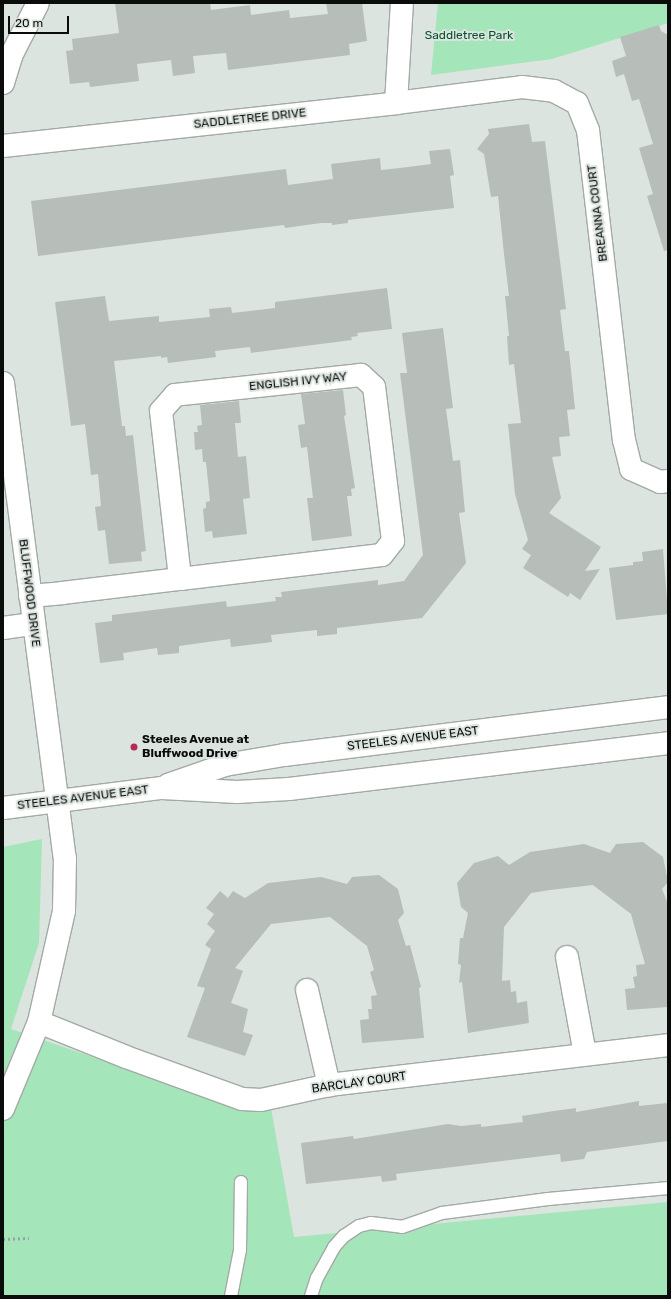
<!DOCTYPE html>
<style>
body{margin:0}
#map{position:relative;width:671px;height:1299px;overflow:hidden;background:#dce4df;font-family:Rubik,sans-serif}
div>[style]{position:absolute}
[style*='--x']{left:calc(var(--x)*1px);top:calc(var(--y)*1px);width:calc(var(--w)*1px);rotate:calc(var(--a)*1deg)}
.green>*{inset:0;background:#a5e5ba}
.building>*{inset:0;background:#b7beb9}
.path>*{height:2.5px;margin-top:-1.25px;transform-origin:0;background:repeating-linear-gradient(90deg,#9ba19d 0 2px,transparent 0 5px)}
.roads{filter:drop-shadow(1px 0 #a3aaa5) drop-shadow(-1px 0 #a3aaa5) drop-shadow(0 1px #a3aaa5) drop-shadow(0 -1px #a3aaa5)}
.service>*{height:12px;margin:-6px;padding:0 6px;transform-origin:6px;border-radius:6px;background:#fff}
.minor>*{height:22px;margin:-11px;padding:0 11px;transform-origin:11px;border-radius:11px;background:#fff}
.secondary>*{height:22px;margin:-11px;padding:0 11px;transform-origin:11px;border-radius:11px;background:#fff}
.dots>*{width:11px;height:11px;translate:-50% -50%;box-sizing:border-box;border:2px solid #dce4df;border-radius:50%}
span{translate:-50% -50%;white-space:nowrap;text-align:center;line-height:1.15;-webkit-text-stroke:4px #dce4df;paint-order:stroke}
.park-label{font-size:12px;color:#06522d}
.street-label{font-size:12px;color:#0a0c0b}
.poi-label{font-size:12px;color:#0a0c0b;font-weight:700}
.left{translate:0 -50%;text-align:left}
.frame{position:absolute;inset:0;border:4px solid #0a0c0b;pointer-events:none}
.scale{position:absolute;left:8px;top:16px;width:61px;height:18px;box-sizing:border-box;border:2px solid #0a0c0b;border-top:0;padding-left:5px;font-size:12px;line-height:14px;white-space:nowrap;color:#0a0c0b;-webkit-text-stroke:3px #dce4df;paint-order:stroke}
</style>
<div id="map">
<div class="green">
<i style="clip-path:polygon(438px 3px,668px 3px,668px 23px,552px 59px,431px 75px)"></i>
<i style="clip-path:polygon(42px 839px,39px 943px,11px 1029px,235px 1106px,271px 1108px,294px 1237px,668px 1202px,668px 1296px,3px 1296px,3px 847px)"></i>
</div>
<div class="building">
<i style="clip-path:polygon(115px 3px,210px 3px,211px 10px,250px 5px,251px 15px,289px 10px,290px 18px,328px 14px,326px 3px,362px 3px,367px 41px,349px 44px,350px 55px,228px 70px,226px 53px,193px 56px,195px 73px,173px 76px,171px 60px,137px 64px,139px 81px,90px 87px,89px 82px,70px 84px,66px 51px,73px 50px,72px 39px,119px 33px)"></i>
<i style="clip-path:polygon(659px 25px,661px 31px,668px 35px,668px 250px,664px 251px,647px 196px,653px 194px,639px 148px,653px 144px,639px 99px,632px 101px,624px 74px,616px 77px,612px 61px,626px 56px,620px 37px)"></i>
<i style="clip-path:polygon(529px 124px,532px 142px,545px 141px,566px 309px,560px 310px,565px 351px,569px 351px,575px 409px,567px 410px,570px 436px,559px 437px,561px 456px,552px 457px,561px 498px,549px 513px,601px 547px,585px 571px,600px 569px,580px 600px,570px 593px,568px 597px,523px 568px,531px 555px,522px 549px,528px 540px,515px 494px,508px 424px,521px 423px,514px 364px,509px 365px,507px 336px,509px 336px,505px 296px,509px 296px,504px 254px,498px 196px,491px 197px,484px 154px,477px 149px,489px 134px,488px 129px)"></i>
<i style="clip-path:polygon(450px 149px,454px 175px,450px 176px,454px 208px,348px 220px,348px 223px,332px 225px,332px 223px,321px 223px,285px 228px,284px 225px,38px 256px,31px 201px,286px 169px,288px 185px,333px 179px,331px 164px,380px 158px,381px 170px,400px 168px,431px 164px,429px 151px)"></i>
<i style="clip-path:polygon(387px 288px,392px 329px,357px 333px,358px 336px,351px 337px,352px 340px,251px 353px,250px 347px,215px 351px,216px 357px,168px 363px,167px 357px,161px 358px,161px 356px,114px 361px,122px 426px,125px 426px,126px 436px,133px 435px,146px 551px,141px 552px,142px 561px,109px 564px,105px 530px,98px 531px,95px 507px,101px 506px,98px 474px,91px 475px,85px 424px,71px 426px,55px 302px,105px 296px,109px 321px,159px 316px,159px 322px,210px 317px,209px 309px,231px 307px,232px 313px,275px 308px,275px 302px)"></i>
<i style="clip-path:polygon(443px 328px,453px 408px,446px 409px,453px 461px,460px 460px,462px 481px,465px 512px,459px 513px,466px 563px,422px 618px,337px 628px,337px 634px,317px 636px,317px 630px,271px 635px,272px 642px,231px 647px,230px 639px,179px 646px,179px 653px,158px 655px,157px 648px,123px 653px,124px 660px,100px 663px,95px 623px,112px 621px,112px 615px,219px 602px,226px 601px,227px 607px,276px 601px,275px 597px,282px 597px,281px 592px,378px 580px,378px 585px,404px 581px,423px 555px,400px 373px,407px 373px,402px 333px)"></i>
<i style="clip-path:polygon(343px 390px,346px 415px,344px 416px,355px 488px,351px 489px,352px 496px,347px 496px,352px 536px,312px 541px,307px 498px,313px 498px,307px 447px,301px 448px,298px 425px,305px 424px,301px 394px)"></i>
<i style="clip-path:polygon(239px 401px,241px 423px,235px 423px,238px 457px,246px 456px,250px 498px,243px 499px,247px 534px,213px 538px,212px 531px,205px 532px,203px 509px,206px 508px,206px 502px,210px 501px,206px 462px,203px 462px,202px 449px,195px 450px,194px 432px,198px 432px,197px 426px,202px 425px,200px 405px)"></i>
<i style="clip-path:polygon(663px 549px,668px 614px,616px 620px,609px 568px,633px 565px,633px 562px,643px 561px,642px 552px)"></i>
<i style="clip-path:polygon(643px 842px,663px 857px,668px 882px,662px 889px,668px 904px,668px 1007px,627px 1010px,625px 989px,635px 988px,633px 977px,637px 976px,636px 965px,645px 964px,631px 914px,593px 885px,550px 890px,531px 893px,504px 927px,502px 981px,510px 980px,511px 992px,516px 991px,517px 1003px,527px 1001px,529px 1023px,468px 1033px,462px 982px,459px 983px,461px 965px,458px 964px,460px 938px,463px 938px,468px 913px,461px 907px,457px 883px,474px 863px,498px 856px,509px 865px,530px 852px,584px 844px,610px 853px,616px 844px)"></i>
<i style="clip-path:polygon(379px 875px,398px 889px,404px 913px,398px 920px,406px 946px,410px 945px,421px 987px,419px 988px,424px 1038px,362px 1043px,360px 1020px,369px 1019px,368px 1009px,372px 1009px,371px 996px,377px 995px,370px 972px,374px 970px,367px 946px,330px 917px,271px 924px,235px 968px,243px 971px,231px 1003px,248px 1009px,243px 1032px,253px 1035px,245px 1056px,187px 1037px,205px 988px,197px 986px,211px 949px,205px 945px,215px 931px,207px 924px,214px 914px,206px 908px,220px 891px,228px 898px,233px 891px,245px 898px,268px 883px,321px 877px,347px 884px,352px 877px)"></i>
<i style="clip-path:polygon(639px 1101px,639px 1106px,668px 1103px,668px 1141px,587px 1152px,584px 1159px,561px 1162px,560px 1154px,396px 1174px,397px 1180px,382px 1182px,381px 1176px,306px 1184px,301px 1143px,353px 1136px,354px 1139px,448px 1124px,461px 1126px,481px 1124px,481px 1127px,523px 1122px,522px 1116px,554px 1111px,576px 1108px,576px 1112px)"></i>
</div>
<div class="path">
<i style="--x:3;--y:1239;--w:26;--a:-2"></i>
</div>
<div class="roads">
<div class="service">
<i style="--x:231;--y:1296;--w:47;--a:-78.9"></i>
<i style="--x:240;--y:1250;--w:68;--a:-89.2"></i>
<i style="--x:311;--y:1296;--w:19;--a:-72"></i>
<i style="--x:317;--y:1278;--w:35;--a:-61"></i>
<i style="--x:334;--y:1247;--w:15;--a:-48"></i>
<i style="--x:344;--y:1236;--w:18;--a:-34"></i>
<i style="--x:359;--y:1226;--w:12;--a:-14"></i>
<i style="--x:371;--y:1223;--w:31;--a:7"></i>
<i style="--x:402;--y:1227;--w:42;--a:-19.3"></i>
<i style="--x:442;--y:1213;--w:107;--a:-7.5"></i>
<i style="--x:548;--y:1199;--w:121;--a:-5.2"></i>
</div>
<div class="minor">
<i style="--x:3;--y:83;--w:28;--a:-73"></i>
<i style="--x:11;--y:56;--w:59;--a:-63"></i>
<i style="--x:396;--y:103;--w:127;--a:-7.2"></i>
<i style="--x:522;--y:87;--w:32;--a:7"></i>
<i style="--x:554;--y:91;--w:26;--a:28"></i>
<i style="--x:577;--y:103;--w:29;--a:68"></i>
<i style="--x:588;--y:130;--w:312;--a:83.4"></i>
<i style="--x:624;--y:440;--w:30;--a:76"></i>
<i style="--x:631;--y:469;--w:32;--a:24"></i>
<i style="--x:660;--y:482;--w:8;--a:-7"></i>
<i style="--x:3;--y:146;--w:395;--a:-6.2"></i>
<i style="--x:396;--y:103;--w:100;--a:-86.6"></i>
<i style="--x:3;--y:383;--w:479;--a:82.6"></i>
<i style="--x:65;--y:858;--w:53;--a:91.1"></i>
<i style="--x:64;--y:911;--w:114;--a:102.7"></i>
<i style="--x:39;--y:1022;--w:94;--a:112.5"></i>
<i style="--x:30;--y:596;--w:32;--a:-5"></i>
<i style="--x:62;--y:593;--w:119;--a:-6.8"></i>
<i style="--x:180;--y:579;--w:203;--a:-6.8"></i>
<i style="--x:382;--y:555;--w:18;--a:-52"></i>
<i style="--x:393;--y:541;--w:155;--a:-97"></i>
<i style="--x:374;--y:387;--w:18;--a:-137"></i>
<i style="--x:361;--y:375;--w:187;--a:173.9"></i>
<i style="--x:175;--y:395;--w:21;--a:131"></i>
<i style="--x:161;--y:411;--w:169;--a:83.5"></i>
<i style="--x:3;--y:628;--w:30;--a:-8"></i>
<i style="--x:567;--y:957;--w:99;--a:79.5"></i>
<i style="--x:307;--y:990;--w:98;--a:77"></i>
<i style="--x:39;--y:1022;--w:94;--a:21.9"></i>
<i style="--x:126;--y:1057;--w:123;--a:19.9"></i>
<i style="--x:242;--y:1099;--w:19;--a:3"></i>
<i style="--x:261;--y:1100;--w:70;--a:-12.4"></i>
<i style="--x:329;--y:1085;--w:341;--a:-6.7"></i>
</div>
<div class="secondary">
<i style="--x:168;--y:785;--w:60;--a:-19.3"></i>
<i style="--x:225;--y:765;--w:60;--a:-9.6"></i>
<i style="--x:284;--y:755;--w:387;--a:-7.1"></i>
<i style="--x:3;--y:808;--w:160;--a:-7.2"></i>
<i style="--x:162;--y:788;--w:75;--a:3.1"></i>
<i style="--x:237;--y:792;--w:52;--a:-3.3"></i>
<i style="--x:289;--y:789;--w:382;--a:-6.9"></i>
</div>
</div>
<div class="dots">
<i style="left:134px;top:747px;background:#b7295c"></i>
</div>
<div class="park-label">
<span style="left:469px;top:36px">Saddletree Park</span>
</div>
<div class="street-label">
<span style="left:250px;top:119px;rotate:-6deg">SADDLETREE DRIVE</span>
<span style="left:598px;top:213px;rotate:-97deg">BREANNA COURT</span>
<span style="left:298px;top:382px;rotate:-6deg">ENGLISH IVY WAY</span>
<span style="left:29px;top:593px;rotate:83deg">BLUFFWOOD DRIVE</span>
<span style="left:413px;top:739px;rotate:-7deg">STEELES AVENUE EAST</span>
<span style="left:83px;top:798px;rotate:-7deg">STEELES AVENUE EAST</span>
<span style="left:359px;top:1083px;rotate:-8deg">BARCLAY COURT</span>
</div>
<div class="poi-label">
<span class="left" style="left:142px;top:747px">Steeles Avenue at<br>Bluffwood Drive</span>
</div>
<div class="frame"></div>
<div class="scale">20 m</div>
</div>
